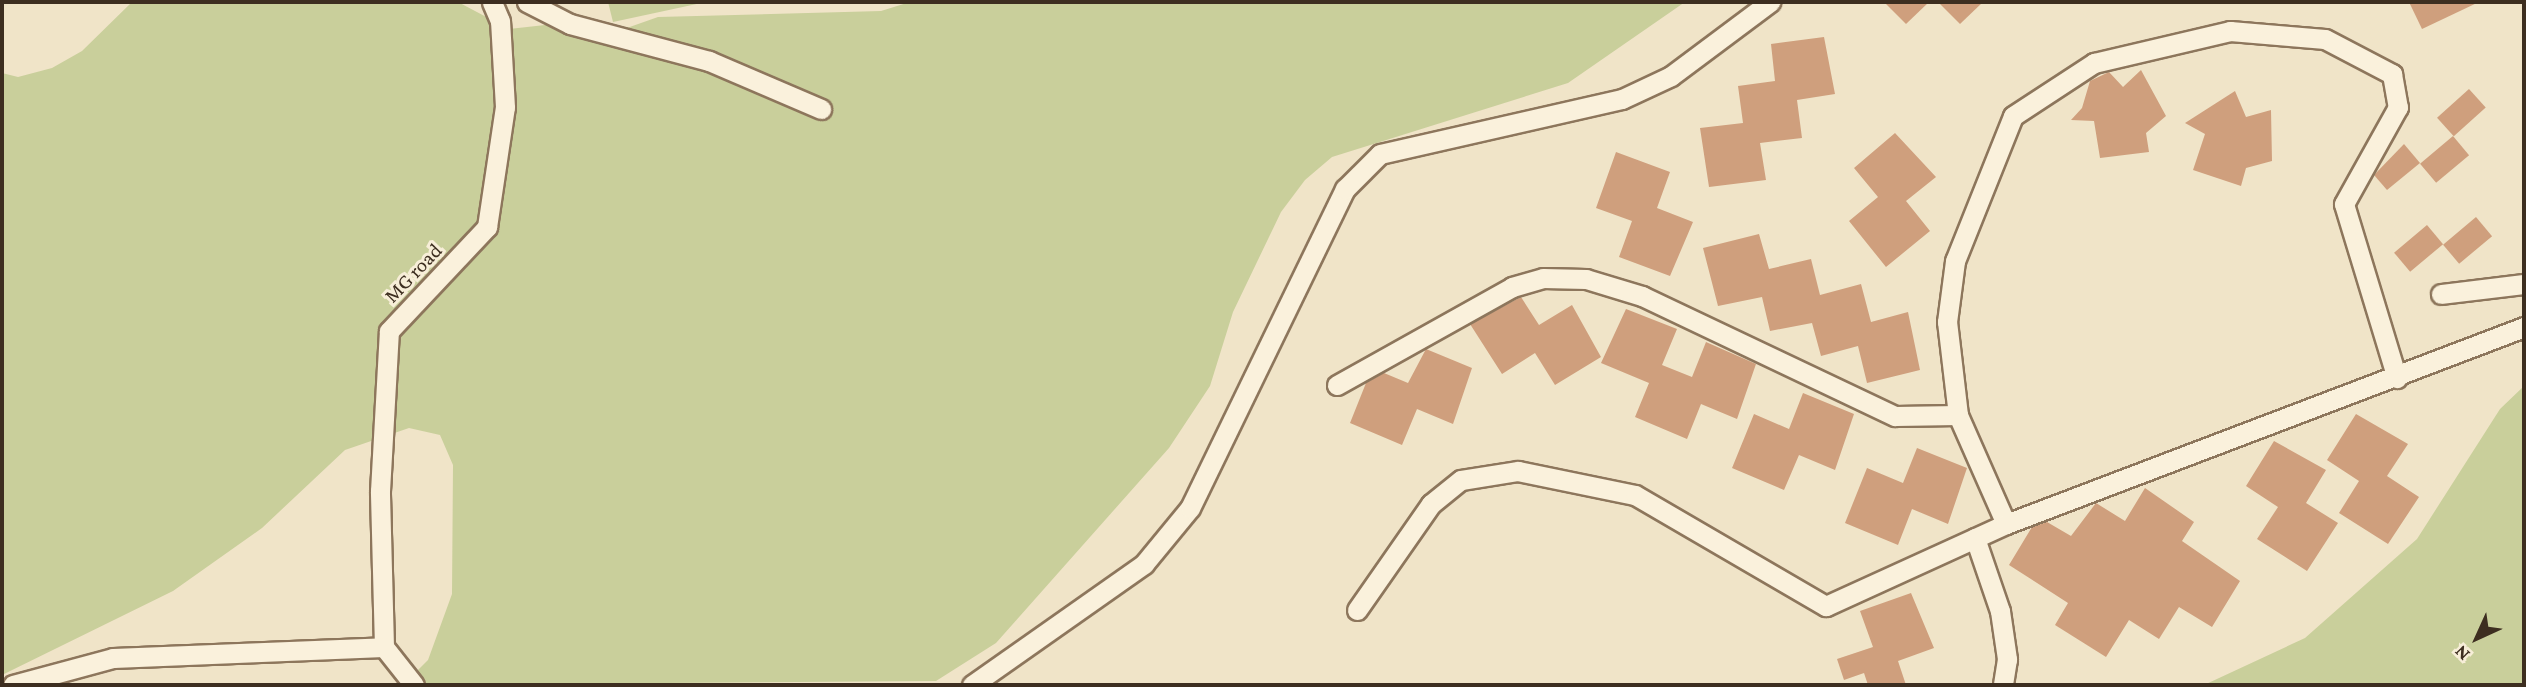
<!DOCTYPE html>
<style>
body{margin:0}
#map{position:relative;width:2526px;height:687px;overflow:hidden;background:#f0e4c8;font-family:"Crimson Pro",serif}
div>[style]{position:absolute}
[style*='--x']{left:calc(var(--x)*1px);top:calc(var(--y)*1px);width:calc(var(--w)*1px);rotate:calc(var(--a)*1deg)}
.green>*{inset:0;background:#c9cf9b}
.building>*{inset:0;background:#cf9f7d;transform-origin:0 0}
.roads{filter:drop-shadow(2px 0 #8d765c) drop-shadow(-2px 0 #8d765c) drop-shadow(0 2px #8d765c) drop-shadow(0 -2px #8d765c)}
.minor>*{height:19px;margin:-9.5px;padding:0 9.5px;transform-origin:9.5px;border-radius:9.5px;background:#faf1dc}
span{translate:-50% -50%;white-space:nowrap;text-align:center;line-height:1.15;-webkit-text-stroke:6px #f7eed8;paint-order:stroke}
.street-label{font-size:21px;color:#3d2e20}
.frame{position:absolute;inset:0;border:4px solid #3d2e20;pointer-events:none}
.north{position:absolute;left:2442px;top:603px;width:70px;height:70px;-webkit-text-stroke:5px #f7eed8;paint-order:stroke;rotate:225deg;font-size:19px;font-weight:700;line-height:28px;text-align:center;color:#3d2e20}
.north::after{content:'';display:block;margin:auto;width:24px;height:32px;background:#3d2e20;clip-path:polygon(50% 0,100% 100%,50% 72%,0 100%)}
</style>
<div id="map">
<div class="green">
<i style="clip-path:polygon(132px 2px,458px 2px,509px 29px,581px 21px,624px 29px,658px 17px,881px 11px,910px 2px,1685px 2px,1568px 83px,1332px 157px,1305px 180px,1281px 212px,1233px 312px,1210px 386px,1169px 448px,996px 643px,936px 681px,403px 685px,428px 660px,452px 594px,453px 465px,440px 435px,409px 428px,345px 450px,262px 528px,173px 591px,2px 675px,2px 73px,18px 77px,52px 68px,82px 51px)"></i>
<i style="clip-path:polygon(608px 2px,706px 2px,613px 22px)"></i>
<i style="clip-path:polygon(2524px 386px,2524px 685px,2204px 685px,2305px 638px,2417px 539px,2500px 409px)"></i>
</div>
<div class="building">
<i style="clip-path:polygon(1884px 2px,1929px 2px,1906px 24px)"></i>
<i style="clip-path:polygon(1938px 2px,1983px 2px,1960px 24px)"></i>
<i style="clip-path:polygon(2409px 2px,2479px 2px,2422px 29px)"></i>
<i style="clip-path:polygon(1824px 37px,1835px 94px,1797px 100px,1802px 138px,1760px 143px,1766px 180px,1709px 187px,1700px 128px,1743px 123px,1738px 86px,1775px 81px,1771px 44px)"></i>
<i style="clip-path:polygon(2141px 70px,2166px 116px,2146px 133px,2149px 152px,2100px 158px,2094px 121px,2071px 120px,2082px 108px,2090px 81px,2109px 72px,2123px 87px)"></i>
<i style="left:2469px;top:89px;width:25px;height:43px;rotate:48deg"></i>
<i style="clip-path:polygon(2235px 91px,2246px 117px,2271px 110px,2272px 161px,2246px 168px,2241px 186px,2193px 170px,2205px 134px,2185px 123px)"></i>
<i style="clip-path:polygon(1895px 133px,1936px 177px,1906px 201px,1930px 231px,1886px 267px,1849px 221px,1878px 197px,1854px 168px)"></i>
<i style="left:2453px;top:136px;width:25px;height:43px;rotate:50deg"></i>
<i style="clip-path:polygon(2404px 144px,2420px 163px,2387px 190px,2374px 175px)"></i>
<i style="clip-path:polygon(1616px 152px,1670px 172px,1657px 208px,1693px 222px,1670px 276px,1619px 257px,1632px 221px,1596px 208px)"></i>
<i style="left:2476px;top:217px;width:25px;height:43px;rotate:50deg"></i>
<i style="left:2427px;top:225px;width:25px;height:43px;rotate:50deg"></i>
<i style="clip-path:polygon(1759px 234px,1769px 269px,1811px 259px,1820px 295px,1861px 284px,1871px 322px,1908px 312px,1920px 370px,1867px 383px,1858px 346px,1821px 356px,1812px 323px,1770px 331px,1762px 297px,1718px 306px,1703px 248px)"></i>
<i style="clip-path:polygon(1521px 297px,1539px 325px,1572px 305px,1601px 357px,1555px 385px,1535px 353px,1502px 374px,1470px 324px)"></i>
<i style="clip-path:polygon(1626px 309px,1677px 329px,1662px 365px,1692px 377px,1706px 342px,1756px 364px,1737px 419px,1701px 404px,1687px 439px,1635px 417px,1649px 383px,1601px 363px)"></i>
<i style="clip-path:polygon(1426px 349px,1472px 368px,1453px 424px,1417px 409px,1402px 445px,1350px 423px,1366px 383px,1384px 373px,1408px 383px)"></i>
<i style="clip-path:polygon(1803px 393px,1854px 414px,1835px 470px,1799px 455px,1784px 490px,1732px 468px,1754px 414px,1789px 429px)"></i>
<i style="clip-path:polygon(2356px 414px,2408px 444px,2387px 476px,2419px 497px,2388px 544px,2339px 513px,2359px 481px,2327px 460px)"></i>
<i style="clip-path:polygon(2274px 441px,2326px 470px,2306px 503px,2338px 523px,2307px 571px,2257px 539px,2278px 507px,2246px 486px)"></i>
<i style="clip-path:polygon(1917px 448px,1967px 468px,1948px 524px,1912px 509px,1898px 545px,1845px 523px,1867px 468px,1903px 483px)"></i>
<i style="clip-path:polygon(2145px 488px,2194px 522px,2182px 541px,2240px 581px,2212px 627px,2179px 607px,2159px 639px,2129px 620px,2106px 657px,2055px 625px,2068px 603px,2009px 565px,2032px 527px,2047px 522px,2071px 536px,2096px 503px,2125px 521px)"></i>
<i style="clip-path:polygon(1911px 593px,1934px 648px,1898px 661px,1906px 685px,1868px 685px,1864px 673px,1844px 680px,1837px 659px,1873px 647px,1860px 611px)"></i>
</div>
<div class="roads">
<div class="minor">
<i style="--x:527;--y:2;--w:48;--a:27.1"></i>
<i style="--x:570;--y:24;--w:144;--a:14.9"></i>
<i style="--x:709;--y:61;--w:122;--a:23.2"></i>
<i style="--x:2441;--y:294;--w:84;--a:-6.9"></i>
<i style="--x:1337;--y:385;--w:201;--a:-29.2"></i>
<i style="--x:1512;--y:287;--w:32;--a:-16"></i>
<i style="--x:1543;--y:278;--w:43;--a:1.3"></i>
<i style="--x:1586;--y:279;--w:59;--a:16.9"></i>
<i style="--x:1642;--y:296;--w:280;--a:25.4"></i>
<i style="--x:1895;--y:416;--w:63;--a:-0.9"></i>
<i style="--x:2006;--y:524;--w:119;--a:-113.8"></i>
<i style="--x:1958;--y:415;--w:94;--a:-96.7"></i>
<i style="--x:1947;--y:322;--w:62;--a:-82.5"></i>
<i style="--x:1955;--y:261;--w:156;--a:-68.2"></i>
<i style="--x:2013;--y:116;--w:97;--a:-33.2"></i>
<i style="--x:2094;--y:63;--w:140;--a:-13.2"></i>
<i style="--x:2230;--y:31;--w:95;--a:4.8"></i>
<i style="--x:2325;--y:39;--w:76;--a:27.6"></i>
<i style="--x:2392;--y:74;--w:34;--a:80"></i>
<i style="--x:2398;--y:107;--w:111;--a:119.1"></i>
<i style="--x:2344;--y:204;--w:182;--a:73.1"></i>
<i style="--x:1975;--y:538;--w:77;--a:71.1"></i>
<i style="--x:2000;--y:611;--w:49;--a:81.7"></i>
<i style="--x:2007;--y:659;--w:26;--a:99"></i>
<i style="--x:1357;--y:610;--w:129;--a:-55.1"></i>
<i style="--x:1431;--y:504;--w:38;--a:-39"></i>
<i style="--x:1461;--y:480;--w:58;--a:-9"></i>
<i style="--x:1518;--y:471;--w:119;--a:11.6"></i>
<i style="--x:1635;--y:495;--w:221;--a:30.2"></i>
<i style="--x:1826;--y:606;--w:198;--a:-24.5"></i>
<i style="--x:2006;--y:524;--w:554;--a:-20.82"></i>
<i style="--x:384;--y:647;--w:156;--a:-91.5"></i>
<i style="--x:380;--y:491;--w:160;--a:-86.8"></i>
<i style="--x:389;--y:331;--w:143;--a:-46.7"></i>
<i style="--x:487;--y:227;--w:121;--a:-81.5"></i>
<i style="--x:505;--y:107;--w:86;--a:-93.3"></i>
<i style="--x:500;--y:21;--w:21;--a:-113"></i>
<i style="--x:384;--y:647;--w:48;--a:51.7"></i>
<i style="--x:13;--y:685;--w:104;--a:-15.1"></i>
<i style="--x:113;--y:658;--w:271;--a:-2.3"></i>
<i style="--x:972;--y:685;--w:210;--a:-35.1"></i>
<i style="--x:1144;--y:564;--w:72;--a:-50.6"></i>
<i style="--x:1190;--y:508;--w:355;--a:-64.1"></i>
<i style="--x:1345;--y:189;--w:49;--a:-45"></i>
<i style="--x:1380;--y:154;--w:248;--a:-12.8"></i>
<i style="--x:1622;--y:99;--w:54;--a:-25.1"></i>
<i style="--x:1671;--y:76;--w:124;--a:-36.8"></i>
</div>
</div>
<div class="street-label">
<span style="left:413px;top:273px;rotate:-46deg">MG road</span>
</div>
<div class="frame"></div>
<div class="north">N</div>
</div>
